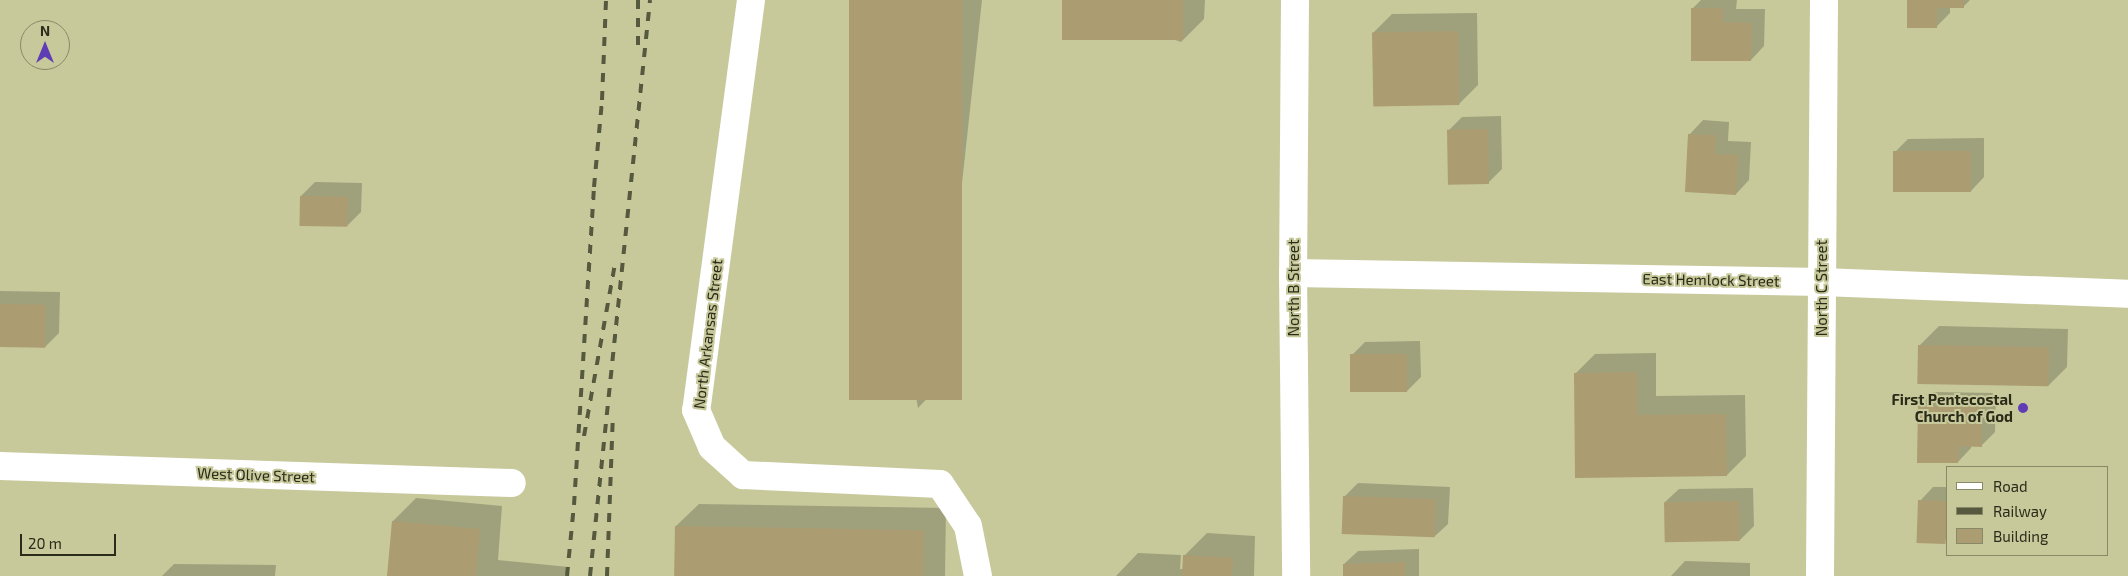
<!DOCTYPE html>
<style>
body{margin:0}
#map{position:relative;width:2128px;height:576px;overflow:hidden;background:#c7c99b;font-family:"Exo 2",sans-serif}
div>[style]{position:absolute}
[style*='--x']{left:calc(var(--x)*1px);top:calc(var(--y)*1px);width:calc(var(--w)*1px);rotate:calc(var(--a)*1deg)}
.shadow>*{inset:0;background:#0003}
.building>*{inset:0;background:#ab9c71;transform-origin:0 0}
.street>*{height:28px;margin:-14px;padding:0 14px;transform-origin:14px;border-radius:14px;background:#fff}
.rail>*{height:4px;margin-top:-2px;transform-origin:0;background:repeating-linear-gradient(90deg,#57593f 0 9px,transparent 0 18px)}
.dots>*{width:14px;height:14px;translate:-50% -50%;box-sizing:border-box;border:2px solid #c7c99b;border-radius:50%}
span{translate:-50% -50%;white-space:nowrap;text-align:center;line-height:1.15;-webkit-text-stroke:4px #c7c99b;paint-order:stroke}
.street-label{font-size:15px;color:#2a2b19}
.poi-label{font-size:15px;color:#2a2b19;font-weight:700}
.right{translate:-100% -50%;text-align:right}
.legend{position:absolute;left:1946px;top:466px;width:162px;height:90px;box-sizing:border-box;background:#c7c99b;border:1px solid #888a67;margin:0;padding:6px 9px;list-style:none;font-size:15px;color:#2a2b19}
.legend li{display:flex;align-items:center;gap:10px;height:25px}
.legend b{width:25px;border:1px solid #888a67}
.north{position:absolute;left:20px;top:20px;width:50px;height:50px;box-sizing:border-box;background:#c7c99b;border:1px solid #888a67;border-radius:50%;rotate:0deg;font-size:14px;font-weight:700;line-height:20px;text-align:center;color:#2a2b19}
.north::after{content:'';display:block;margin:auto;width:18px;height:22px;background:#5f3db5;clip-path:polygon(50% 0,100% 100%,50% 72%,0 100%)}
.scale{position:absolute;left:20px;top:534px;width:96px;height:22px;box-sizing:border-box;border:2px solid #2a2b19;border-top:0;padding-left:6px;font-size:15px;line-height:18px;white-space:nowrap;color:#2a2b19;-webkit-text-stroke:4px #c7c99b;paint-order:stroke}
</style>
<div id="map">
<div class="shadow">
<i style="clip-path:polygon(850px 0,982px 0,940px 385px,918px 408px)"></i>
<i style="clip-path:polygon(1063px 0,1205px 0,1204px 19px,1181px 42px)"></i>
<i style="clip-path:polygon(1701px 0,1737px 0,1736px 9px,1765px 9px,1764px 46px,1751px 60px,1692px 9px)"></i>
<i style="clip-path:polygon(1908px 0,1970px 0,1964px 6px,1950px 6px,1950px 13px,1936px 27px)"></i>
<i style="clip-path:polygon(1477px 13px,1478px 85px,1459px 104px,1373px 33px,1392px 14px)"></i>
<i style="clip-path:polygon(1501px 116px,1502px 169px,1488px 183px,1449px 130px,1462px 117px)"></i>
<i style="clip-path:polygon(1703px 120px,1729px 122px,1728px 141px,1751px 142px,1749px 180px,1736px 194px,1690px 134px)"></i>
<i style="clip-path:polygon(1984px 138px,1984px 177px,1971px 191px,1895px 152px,1908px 139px)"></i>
<i style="clip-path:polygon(315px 182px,362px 183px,361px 212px,348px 225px,301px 196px)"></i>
<i style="clip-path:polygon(0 291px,60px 292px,59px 333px,45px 347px,0 346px)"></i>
<i style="clip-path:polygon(1939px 326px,2068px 329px,2067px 367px,2048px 386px,1920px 345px)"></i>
<i style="clip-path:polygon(1420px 341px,1421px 377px,1407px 391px,1351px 356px,1365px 342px)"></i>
<i style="clip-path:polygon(1656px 353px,1656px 396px,1745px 395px,1746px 456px,1727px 475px,1576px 373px,1595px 354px)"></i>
<i style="clip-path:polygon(1933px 392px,1996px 393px,1995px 432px,1981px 446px,1972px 445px,1971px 448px,1958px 462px,1919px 406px)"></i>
<i style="clip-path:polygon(1358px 483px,1450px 487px,1448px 524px,1434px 537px,1344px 497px)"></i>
<i style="clip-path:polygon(1933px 487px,1947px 487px,1947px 542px,1920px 501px)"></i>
<i style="clip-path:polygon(1753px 488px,1754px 526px,1740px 540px,1665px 502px,1679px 489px)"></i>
<i style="clip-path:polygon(416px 498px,502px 506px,498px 560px,569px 567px,569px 576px,389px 576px,393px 521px)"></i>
<i style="clip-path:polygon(699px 504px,946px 508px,945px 576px,675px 576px,676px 526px)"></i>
<i style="clip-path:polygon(1207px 533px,1255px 536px,1254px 576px,1116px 576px,1138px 553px,1181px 555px,1180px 569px,1183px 569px,1184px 556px)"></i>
<i style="clip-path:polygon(1419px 549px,1419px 576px,1344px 576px,1344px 564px,1358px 551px)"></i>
<i style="clip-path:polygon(1685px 561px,1750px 563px,1750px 576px,1671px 576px)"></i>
<i style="clip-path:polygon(174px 564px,276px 565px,275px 576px,162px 576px)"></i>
</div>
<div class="building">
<i style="left:849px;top:0;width:113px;height:400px"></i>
<i style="left:1062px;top:0;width:121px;height:40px"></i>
<i style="clip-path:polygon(1907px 0,1964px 0,1964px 8px,1937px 8px,1937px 28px,1907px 28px)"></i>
<i style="clip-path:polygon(1691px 8px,1723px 8px,1723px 22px,1752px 23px,1751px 61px,1691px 61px)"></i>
<i style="left:1458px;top:31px;width:74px;height:86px;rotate:89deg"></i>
<i style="left:1488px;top:129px;width:55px;height:41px;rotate:89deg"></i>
<i style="clip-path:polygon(1688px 134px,1716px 135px,1715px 154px,1738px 155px,1736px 195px,1685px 192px)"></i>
<i style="left:1971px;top:151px;width:41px;height:78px;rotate:90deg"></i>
<i style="left:300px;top:196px;width:48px;height:30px;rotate:1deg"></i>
<i style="left:0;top:304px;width:46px;height:43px;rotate:1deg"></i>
<i style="left:1918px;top:345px;width:131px;height:39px;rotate:1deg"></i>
<i style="left:1407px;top:354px;width:38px;height:57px;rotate:90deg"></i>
<i style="clip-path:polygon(1637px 372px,1638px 415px,1726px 414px,1727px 476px,1575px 478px,1574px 373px)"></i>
<i style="clip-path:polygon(1918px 405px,1982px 406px,1982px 447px,1959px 446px,1958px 463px,1917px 463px)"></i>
<i style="left:1343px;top:496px;width:93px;height:38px;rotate:2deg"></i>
<i style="left:1918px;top:500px;width:29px;height:43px;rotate:2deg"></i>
<i style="left:1739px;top:501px;width:40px;height:75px;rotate:89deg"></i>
<i style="clip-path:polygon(392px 521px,480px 529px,476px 576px,387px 576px)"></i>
<i style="left:675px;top:526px;width:249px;height:50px;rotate:1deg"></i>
<i style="clip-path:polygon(1183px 555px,1233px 558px,1232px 576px,1182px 576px)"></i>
<i style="clip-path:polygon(1405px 562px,1406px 576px,1343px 576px,1343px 564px)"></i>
</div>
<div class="street">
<i style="--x:751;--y:0;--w:414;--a:97.6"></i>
<i style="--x:696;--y:410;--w:40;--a:66.6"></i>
<i style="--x:712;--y:447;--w:42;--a:42.1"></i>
<i style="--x:743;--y:475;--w:197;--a:2.6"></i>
<i style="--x:940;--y:484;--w:50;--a:56.3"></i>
<i style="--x:968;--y:526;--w:51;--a:78.7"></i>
<i style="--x:1295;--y:0;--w:273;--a:90.4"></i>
<i style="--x:1293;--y:273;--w:303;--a:89.4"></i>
<i style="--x:1293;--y:273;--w:529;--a:0.97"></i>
<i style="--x:1822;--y:282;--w:306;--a:2.2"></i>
<i style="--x:0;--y:466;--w:512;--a:1.9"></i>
<i style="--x:1820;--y:576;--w:576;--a:-89.6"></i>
</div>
<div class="rail">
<i style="--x:638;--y:0;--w:50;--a:90"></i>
<i style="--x:584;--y:436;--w:175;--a:-79.8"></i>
<i style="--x:567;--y:576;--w:71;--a:-84.4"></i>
<i style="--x:574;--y:505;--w:319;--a:-86.4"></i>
<i style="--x:594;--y:187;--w:87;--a:-84.7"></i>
<i style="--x:602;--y:100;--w:100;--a:-87.7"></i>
<i style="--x:590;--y:576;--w:579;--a:-84.05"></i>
<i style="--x:607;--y:576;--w:160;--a:-87.9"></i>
</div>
<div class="dots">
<i style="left:2023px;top:408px;background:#5f3db5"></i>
</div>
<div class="street-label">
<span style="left:1711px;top:280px;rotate:1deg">East Hemlock Street</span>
<span style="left:1294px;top:288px;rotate:-90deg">North B Street</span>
<span style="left:1822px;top:288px;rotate:-90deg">North C Street</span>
<span style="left:708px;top:334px;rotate:-83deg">North Arkansas Street</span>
<span style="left:256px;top:475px;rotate:2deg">West Olive Street</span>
</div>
<div class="poi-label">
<span class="right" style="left:2013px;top:408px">First Pentecostal<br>Church of God</span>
</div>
<ul class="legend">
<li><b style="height:6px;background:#fff"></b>Road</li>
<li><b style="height:6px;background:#57593f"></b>Railway</li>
<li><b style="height:14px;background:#ab9c71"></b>Building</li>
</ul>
<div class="north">N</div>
<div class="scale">20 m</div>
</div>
